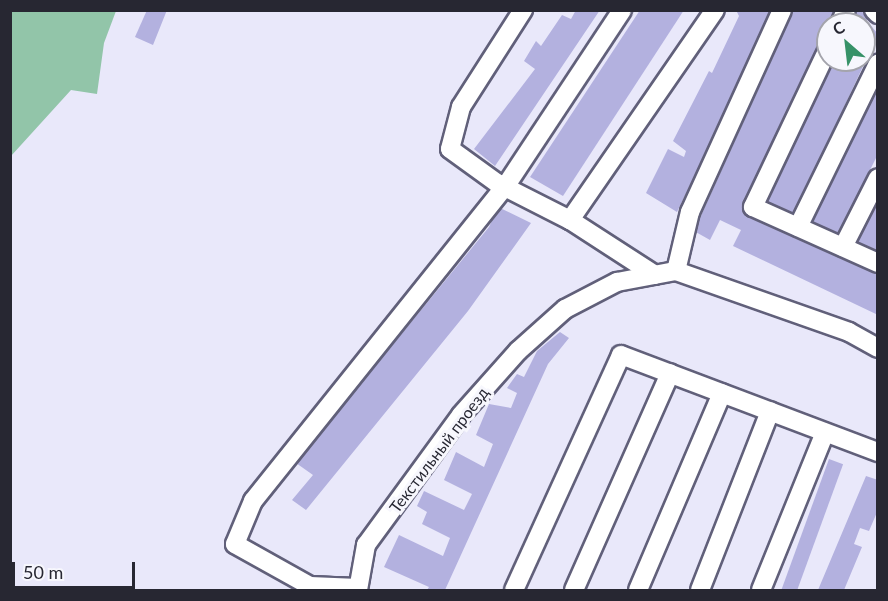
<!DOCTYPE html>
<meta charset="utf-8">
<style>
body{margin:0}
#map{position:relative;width:888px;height:601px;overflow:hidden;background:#e9e8fa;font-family:Lato,sans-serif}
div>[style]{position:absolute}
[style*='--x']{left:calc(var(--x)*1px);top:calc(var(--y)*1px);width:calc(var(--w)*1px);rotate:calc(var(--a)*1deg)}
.forest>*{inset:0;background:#92c5a9}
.building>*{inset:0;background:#b3b1df;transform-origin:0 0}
.roads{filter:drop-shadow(2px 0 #61607a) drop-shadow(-2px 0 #61607a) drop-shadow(0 2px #61607a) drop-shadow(0 -2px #61607a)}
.minor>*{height:18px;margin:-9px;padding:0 9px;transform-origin:9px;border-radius:9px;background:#fff}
span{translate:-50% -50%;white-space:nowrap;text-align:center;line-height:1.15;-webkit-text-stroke:6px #f7f7fd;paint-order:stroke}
.street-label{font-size:16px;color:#272732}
.frame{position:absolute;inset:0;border:12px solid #272732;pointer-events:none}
.north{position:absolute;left:816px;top:12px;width:60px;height:60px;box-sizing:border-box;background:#f7f7fd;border:2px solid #a4a4ac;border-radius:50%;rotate:332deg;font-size:16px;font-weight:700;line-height:24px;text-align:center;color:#272732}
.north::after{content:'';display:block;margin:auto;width:21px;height:27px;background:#379268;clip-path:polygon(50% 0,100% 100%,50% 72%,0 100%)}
.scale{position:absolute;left:12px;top:562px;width:123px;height:27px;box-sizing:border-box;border:3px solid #272732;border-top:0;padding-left:8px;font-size:18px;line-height:21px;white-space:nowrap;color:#272732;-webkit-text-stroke:4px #f7f7fd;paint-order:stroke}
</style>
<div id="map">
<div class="forest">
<i style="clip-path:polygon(11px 10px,116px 11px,104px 43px,97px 94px,71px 90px,11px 156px)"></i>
</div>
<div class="building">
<i style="clip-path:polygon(147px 10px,167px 10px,153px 45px,135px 37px)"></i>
<i style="clip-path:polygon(576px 10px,600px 10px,495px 166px,474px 149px,535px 69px,524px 61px,536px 41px,541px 46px,562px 15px,571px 19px)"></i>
<i style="clip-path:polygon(640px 10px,684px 10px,563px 196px,530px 177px)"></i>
<i style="clip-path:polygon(736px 10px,775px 10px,677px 212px,646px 193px,668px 149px,684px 157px,686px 151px,673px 141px,709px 71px,712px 73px,739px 16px)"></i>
<i style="clip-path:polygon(794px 10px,836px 10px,742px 210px,878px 273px,878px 315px,733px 246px,741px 230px,720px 220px,710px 240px,694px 231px)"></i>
<i style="clip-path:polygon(854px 10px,870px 14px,867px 21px,878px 34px,793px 217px,766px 201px,831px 60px,864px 60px,864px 24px,848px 24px)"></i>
<i style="clip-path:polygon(878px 79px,878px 154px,836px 238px,810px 223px)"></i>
<i style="clip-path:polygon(878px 193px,878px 255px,853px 244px)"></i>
<i style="clip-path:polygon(498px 207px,531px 223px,468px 311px,306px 510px,292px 500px,313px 475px,296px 463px,489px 227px)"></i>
<i style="clip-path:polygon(560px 332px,569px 338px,548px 364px,445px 590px,427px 590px,429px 587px,384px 567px,399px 535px,443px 556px,450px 538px,422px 524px,427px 512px,417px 506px,424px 491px,464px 510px,472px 494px,444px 480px,456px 452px,484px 467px,493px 444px,476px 435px,489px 404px,511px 408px,517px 393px,507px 388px,517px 374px,524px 377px,537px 351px)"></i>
<i style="left:829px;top:459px;width:15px;height:142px;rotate:20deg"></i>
<i style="clip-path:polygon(866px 476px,878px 480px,878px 510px,869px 531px,860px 528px,854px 544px,862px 547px,844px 590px,818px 590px)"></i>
</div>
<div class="roads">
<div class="minor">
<i style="--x:523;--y:10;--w:115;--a:122.6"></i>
<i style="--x:461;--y:107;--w:43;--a:104.7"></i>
<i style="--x:450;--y:149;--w:58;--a:35.9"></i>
<i style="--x:497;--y:183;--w:82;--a:26.9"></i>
<i style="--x:570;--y:220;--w:101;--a:32.9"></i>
<i style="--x:874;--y:10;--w:6;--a:45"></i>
<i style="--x:840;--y:24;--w:15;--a:-67"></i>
<i style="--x:828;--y:49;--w:175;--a:115.4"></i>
<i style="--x:753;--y:207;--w:137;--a:24.1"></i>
<i style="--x:570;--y:220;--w:255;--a:-55.4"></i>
<i style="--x:798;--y:227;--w:182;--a:-63.9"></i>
<i style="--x:843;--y:247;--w:77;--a:-63.1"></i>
<i style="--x:676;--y:271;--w:61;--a:-76.7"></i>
<i style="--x:690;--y:212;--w:222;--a:-65.5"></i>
<i style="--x:358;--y:588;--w:48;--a:-177.6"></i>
<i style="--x:310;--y:586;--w:86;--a:-150.8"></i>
<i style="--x:235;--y:544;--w:47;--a:-67.3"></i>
<i style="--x:253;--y:501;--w:403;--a:-51.3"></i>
<i style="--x:505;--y:187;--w:212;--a:-56.5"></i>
<i style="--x:358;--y:590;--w:46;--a:-79.9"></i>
<i style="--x:366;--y:545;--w:161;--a:-53.8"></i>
<i style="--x:461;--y:415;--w:86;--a:-48.3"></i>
<i style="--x:518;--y:351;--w:63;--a:-41.8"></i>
<i style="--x:565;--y:309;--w:59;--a:-27.4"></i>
<i style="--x:617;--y:282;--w:60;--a:-10.6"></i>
<i style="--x:676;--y:271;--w:183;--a:19.4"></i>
<i style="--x:849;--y:332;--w:33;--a:29"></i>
<i style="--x:514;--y:590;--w:258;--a:-65.5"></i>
<i style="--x:621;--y:355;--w:275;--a:20.7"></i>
<i style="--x:574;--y:590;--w:237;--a:-66.1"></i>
<i style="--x:638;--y:590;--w:214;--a:-66.9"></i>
<i style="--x:700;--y:590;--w:192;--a:-68.6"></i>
<i style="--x:761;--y:590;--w:170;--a:-67.9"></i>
</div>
</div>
<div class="street-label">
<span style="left:439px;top:450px;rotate:-53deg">Текстильный проезд</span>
</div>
<div class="frame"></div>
<div class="north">С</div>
<div class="scale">50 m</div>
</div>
